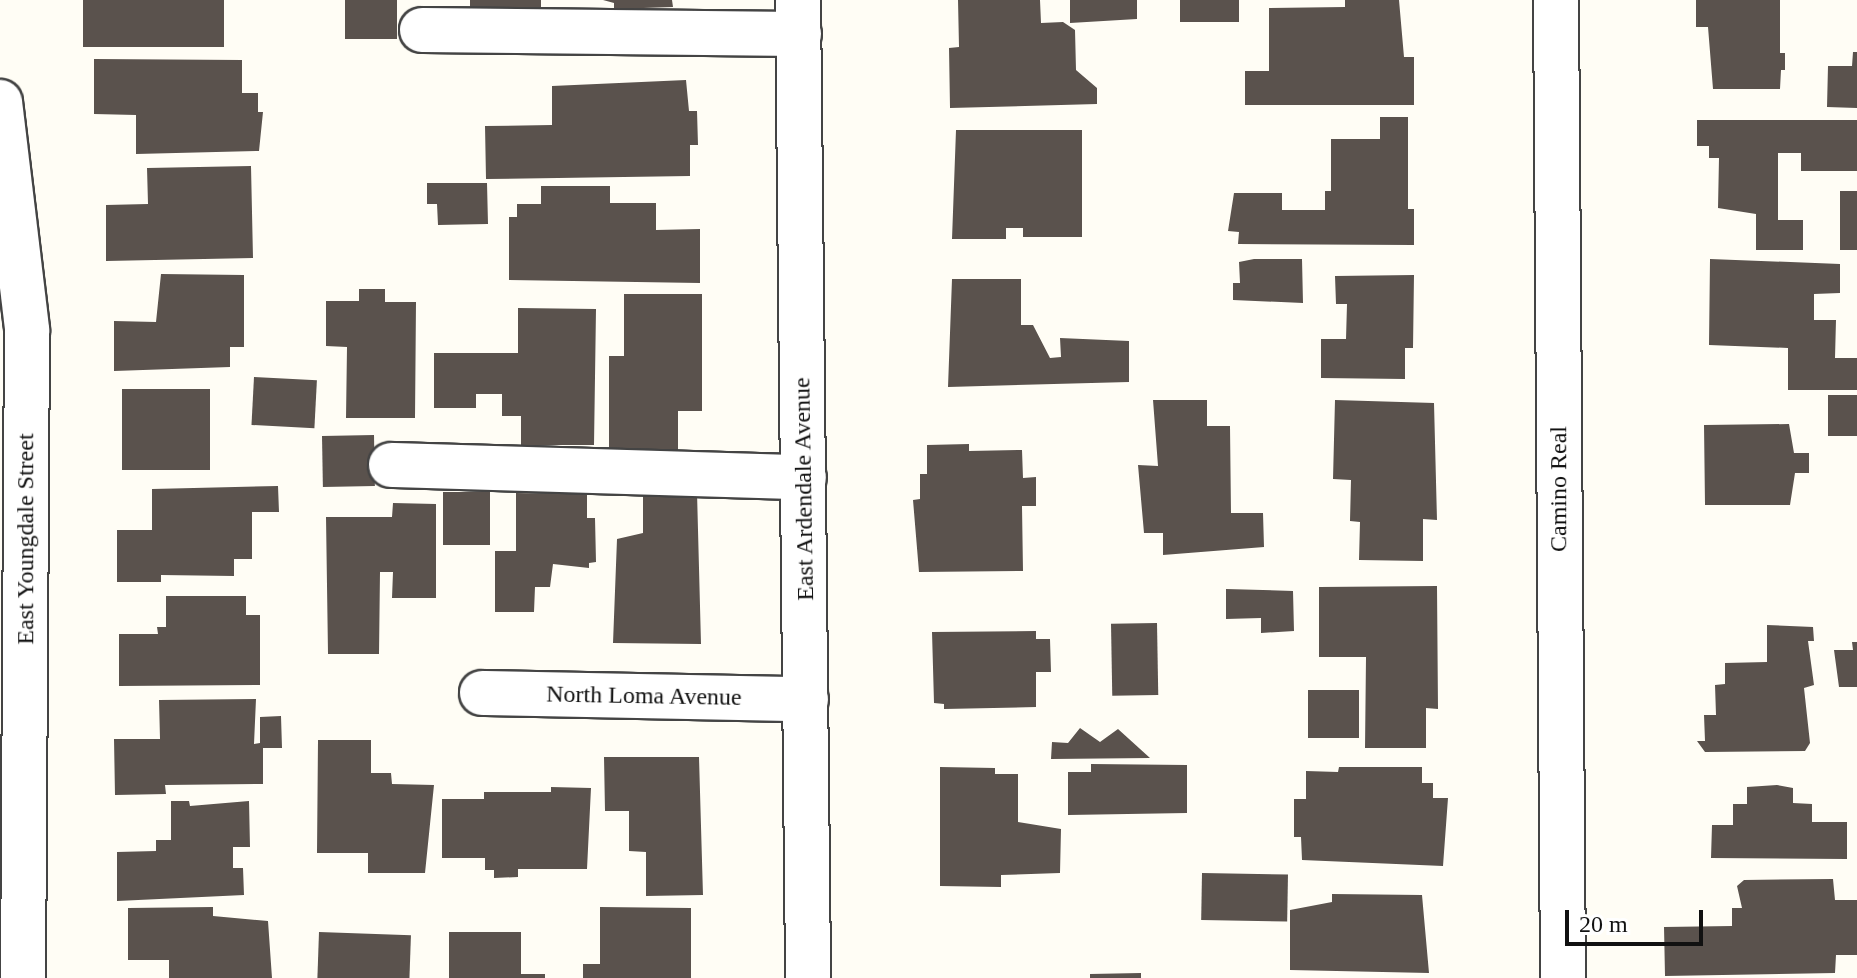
<!DOCTYPE html>
<style>
body{margin:0}
#map{position:relative;width:1857px;height:978px;overflow:hidden;background:#fffdf5;font-family:"Times New Roman",serif}
div>[style]{position:absolute}
[style*='--x']{left:calc(var(--x)*1px);top:calc(var(--y)*1px);width:calc(var(--w)*1px);rotate:calc(var(--a)*1deg)}
.building>*{inset:0;background:#5a524d;transform-origin:0 0}
.roads{filter:drop-shadow(2px 0 #444) drop-shadow(-2px 0 #444) drop-shadow(0 2px #444) drop-shadow(0 -2px #444)}
.minor>*{height:44px;margin:-22px;padding:0 22px;transform-origin:22px;border-radius:22px;background:#fff}
span{translate:-50% -50%;white-space:nowrap;text-align:center;line-height:1.15;-webkit-text-stroke:8px #fff;paint-order:stroke}
.street-label{font-size:24px;color:#111}
.scale{position:absolute;left:1565px;top:910px;width:138px;height:36px;box-sizing:border-box;border:4px solid #111;border-top:0;padding-left:10px;font-size:24px;line-height:28px;white-space:nowrap;color:#111;-webkit-text-stroke:6px #fff;paint-order:stroke}
</style>
<div id="map">
<div class="building">
<i style="left:83px;top:0;width:141px;height:47px"></i>
<i style="left:345px;top:0;width:52px;height:39px"></i>
<i style="left:470px;top:0;width:71px;height:7px"></i>
<i style="clip-path:polygon(603px 0,672px 0,673px 7px,614px 9px,614px 3px)"></i>
<i style="clip-path:polygon(958px 0,1040px 0,1041px 23px,1063px 22px,1075px 30px,1076px 70px,1097px 88px,1097px 104px,950px 108px,949px 48px,959px 47px)"></i>
<i style="clip-path:polygon(1070px 0,1137px 0,1137px 19px,1070px 23px)"></i>
<i style="left:1180px;top:0;width:59px;height:22px"></i>
<i style="clip-path:polygon(1345px 0,1399px 0,1404px 57px,1414px 57px,1414px 105px,1245px 105px,1245px 71px,1269px 71px,1269px 8px,1345px 7px)"></i>
<i style="clip-path:polygon(1696px 0,1780px 0,1780px 53px,1785px 53px,1785px 70px,1781px 70px,1780px 89px,1713px 89px,1708px 27px,1696px 27px)"></i>
<i style="clip-path:polygon(1853px 52px,1857px 52px,1857px 108px,1827px 107px,1828px 66px,1852px 66px)"></i>
<i style="clip-path:polygon(94px 59px,242px 60px,242px 93px,258px 93px,258px 112px,263px 112px,259px 151px,136px 154px,136px 115px,94px 114px)"></i>
<i style="clip-path:polygon(686px 80px,689px 111px,697px 111px,698px 145px,690px 145px,690px 176px,486px 179px,485px 126px,552px 125px,552px 86px)"></i>
<i style="clip-path:polygon(1380px 117px,1408px 117px,1408px 209px,1414px 209px,1414px 245px,1238px 244px,1239px 232px,1228px 231px,1234px 193px,1282px 193px,1282px 210px,1325px 210px,1325px 191px,1331px 191px,1331px 139px,1380px 139px)"></i>
<i style="clip-path:polygon(1697px 120px,1857px 120px,1857px 171px,1801px 171px,1801px 153px,1778px 153px,1778px 220px,1803px 220px,1803px 250px,1756px 250px,1756px 214px,1718px 208px,1719px 158px,1709px 158px,1709px 146px,1697px 146px)"></i>
<i style="clip-path:polygon(956px 130px,1082px 130px,1082px 237px,1023px 237px,1023px 228px,1006px 228px,1006px 239px,952px 239px)"></i>
<i style="clip-path:polygon(251px 166px,253px 258px,106px 261px,106px 205px,148px 204px,147px 168px)"></i>
<i style="clip-path:polygon(427px 183px,487px 183px,488px 224px,438px 225px,437px 204px,427px 204px)"></i>
<i style="clip-path:polygon(541px 186px,610px 186px,610px 203px,656px 203px,656px 230px,700px 229px,700px 283px,509px 280px,509px 217px,517px 217px,517px 204px,541px 204px)"></i>
<i style="left:1840px;top:191px;width:17px;height:59px"></i>
<i style="clip-path:polygon(1254px 259px,1302px 259px,1303px 303px,1233px 300px,1233px 283px,1240px 283px,1239px 262px)"></i>
<i style="clip-path:polygon(1710px 259px,1840px 264px,1840px 293px,1814px 294px,1814px 320px,1836px 320px,1835px 358px,1857px 358px,1857px 390px,1788px 390px,1788px 348px,1709px 345px)"></i>
<i style="clip-path:polygon(161px 274px,244px 275px,244px 347px,230px 347px,230px 367px,114px 371px,114px 321px,156px 322px)"></i>
<i style="clip-path:polygon(1414px 275px,1413px 348px,1405px 348px,1405px 379px,1321px 378px,1321px 339px,1346px 339px,1347px 304px,1336px 304px,1335px 276px)"></i>
<i style="clip-path:polygon(952px 279px,1021px 279px,1021px 325px,1033px 325px,1050px 358px,1061px 357px,1060px 338px,1129px 341px,1129px 382px,948px 387px)"></i>
<i style="clip-path:polygon(359px 289px,385px 289px,385px 302px,416px 302px,415px 418px,346px 418px,347px 347px,326px 346px,326px 301px,359px 301px)"></i>
<i style="clip-path:polygon(624px 294px,702px 294px,702px 411px,678px 411px,678px 453px,609px 450px,609px 356px,624px 356px)"></i>
<i style="clip-path:polygon(518px 308px,596px 309px,594px 445px,521px 445px,521px 416px,502px 416px,502px 394px,476px 394px,476px 408px,434px 408px,434px 353px,518px 353px)"></i>
<i style="left:254px;top:377px;width:63px;height:48px;rotate:3deg"></i>
<i style="left:122px;top:389px;width:88px;height:81px"></i>
<i style="left:1828px;top:395px;width:29px;height:41px"></i>
<i style="clip-path:polygon(1153px 400px,1207px 400px,1207px 426px,1230px 426px,1231px 513px,1263px 513px,1264px 547px,1163px 555px,1163px 533px,1144px 533px,1138px 465px,1158px 466px)"></i>
<i style="clip-path:polygon(1335px 400px,1434px 403px,1437px 520px,1423px 519px,1423px 561px,1359px 560px,1360px 522px,1350px 521px,1351px 480px,1333px 479px)"></i>
<i style="clip-path:polygon(1789px 424px,1794px 453px,1809px 453px,1809px 473px,1795px 473px,1790px 505px,1705px 505px,1704px 425px)"></i>
<i style="left:374px;top:435px;width:51px;height:52px;rotate:89deg"></i>
<i style="clip-path:polygon(969px 444px,969px 451px,1022px 450px,1023px 478px,1036px 477px,1036px 506px,1022px 506px,1023px 571px,919px 572px,913px 500px,920px 499px,920px 474px,927px 474px,927px 445px)"></i>
<i style="clip-path:polygon(278px 486px,279px 512px,252px 512px,252px 559px,234px 559px,234px 576px,161px 575px,161px 582px,117px 582px,117px 530px,152px 530px,152px 489px)"></i>
<i style="left:443px;top:492px;width:47px;height:53px"></i>
<i style="clip-path:polygon(643px 492px,697px 492px,701px 644px,613px 643px,617px 539px,643px 533px)"></i>
<i style="clip-path:polygon(516px 493px,587px 494px,587px 518px,595px 518px,596px 562px,589px 563px,589px 568px,553px 564px,550px 587px,535px 587px,534px 612px,495px 612px,495px 551px,516px 551px)"></i>
<i style="clip-path:polygon(393px 503px,436px 504px,436px 598px,392px 598px,393px 572px,380px 572px,379px 654px,328px 654px,326px 517px,392px 517px)"></i>
<i style="clip-path:polygon(1437px 586px,1438px 709px,1426px 708px,1426px 748px,1365px 748px,1366px 657px,1319px 657px,1319px 587px)"></i>
<i style="clip-path:polygon(1226px 589px,1293px 591px,1294px 631px,1261px 633px,1261px 618px,1226px 619px)"></i>
<i style="clip-path:polygon(166px 596px,246px 596px,246px 615px,260px 615px,260px 685px,119px 686px,119px 634px,158px 634px,157px 627px,166px 627px)"></i>
<i style="left:1157px;top:623px;width:72px;height:46px;rotate:89deg"></i>
<i style="clip-path:polygon(1767px 625px,1813px 627px,1814px 641px,1808px 641px,1814px 685px,1804px 688px,1810px 743px,1805px 751px,1705px 752px,1697px 741px,1705px 741px,1704px 715px,1716px 715px,1715px 685px,1725px 684px,1725px 663px,1767px 662px)"></i>
<i style="clip-path:polygon(1036px 631px,1036px 639px,1050px 639px,1051px 672px,1036px 672px,1036px 707px,944px 709px,944px 704px,934px 703px,932px 632px)"></i>
<i style="clip-path:polygon(1852px 642px,1857px 642px,1857px 687px,1839px 687px,1834px 650px,1853px 650px)"></i>
<i style="left:1308px;top:690px;width:51px;height:48px"></i>
<i style="clip-path:polygon(256px 699px,254px 744px,260px 743px,260px 717px,281px 716px,282px 748px,263px 748px,263px 784px,165px 785px,166px 794px,115px 795px,114px 739px,160px 739px,159px 700px)"></i>
<i style="clip-path:polygon(1080px 728px,1100px 742px,1118px 729px,1150px 758px,1051px 759px,1052px 742px,1068px 743px)"></i>
<i style="clip-path:polygon(318px 740px,371px 740px,371px 773px,391px 773px,392px 784px,434px 785px,425px 873px,368px 873px,368px 853px,317px 853px)"></i>
<i style="clip-path:polygon(604px 757px,699px 757px,703px 895px,646px 896px,646px 852px,629px 851px,629px 811px,605px 811px)"></i>
<i style="clip-path:polygon(1091px 764px,1187px 765px,1187px 813px,1068px 815px,1068px 772px,1091px 772px)"></i>
<i style="clip-path:polygon(940px 767px,995px 768px,995px 774px,1018px 774px,1018px 822px,1061px 829px,1060px 873px,1001px 875px,1001px 887px,940px 886px)"></i>
<i style="clip-path:polygon(1339px 767px,1422px 767px,1422px 783px,1433px 783px,1433px 798px,1448px 798px,1443px 866px,1302px 860px,1301px 837px,1294px 837px,1294px 799px,1306px 799px,1306px 771px,1338px 772px)"></i>
<i style="clip-path:polygon(1777px 785px,1793px 788px,1793px 803px,1812px 804px,1812px 822px,1847px 822px,1847px 859px,1711px 858px,1712px 825px,1733px 825px,1733px 804px,1747px 804px,1747px 787px)"></i>
<i style="clip-path:polygon(551px 787px,591px 788px,587px 869px,518px 869px,518px 877px,494px 878px,494px 870px,485px 870px,485px 858px,442px 858px,442px 799px,484px 799px,484px 792px,551px 792px)"></i>
<i style="clip-path:polygon(171px 801px,189px 801px,190px 806px,249px 801px,250px 847px,233px 847px,233px 868px,243px 868px,244px 895px,117px 901px,117px 852px,156px 851px,156px 840px,171px 840px)"></i>
<i style="left:1202px;top:873px;width:86px;height:47px;rotate:1deg"></i>
<i style="clip-path:polygon(1833px 879px,1835px 900px,1857px 900px,1857px 955px,1836px 955px,1835px 973px,1665px 976px,1664px 927px,1732px 926px,1732px 908px,1742px 908px,1737px 886px,1744px 880px)"></i>
<i style="clip-path:polygon(1332px 894px,1422px 895px,1429px 973px,1290px 970px,1290px 910px,1332px 902px)"></i>
<i style="clip-path:polygon(213px 907px,213px 916px,268px 921px,272px 978px,169px 978px,169px 960px,128px 960px,128px 908px)"></i>
<i style="clip-path:polygon(600px 907px,691px 908px,691px 978px,583px 978px,583px 964px,600px 964px)"></i>
<i style="left:319px;top:932px;width:92px;height:46px;rotate:2deg"></i>
<i style="clip-path:polygon(449px 932px,521px 932px,521px 974px,545px 974px,545px 978px,449px 978px)"></i>
<i style="clip-path:polygon(1141px 973px,1141px 978px,1090px 978px,1090px 974px)"></i>
</div>
<div class="roads">
<div class="minor">
<i style="--x:798;--y:0;--w:978;--a:89.41"></i>
<i style="--x:1556;--y:0;--w:978;--a:89.59"></i>
<i style="--x:422;--y:30;--w:377;--a:0.6"></i>
<i style="--x:0;--y:102;--w:230;--a:83.2"></i>
<i style="--x:27;--y:330;--w:648;--a:90.35"></i>
<i style="--x:391;--y:465;--w:413;--a:1.7"></i>
<i style="--x:482;--y:693;--w:324;--a:1.1"></i>
</div>
</div>
<div class="street-label">
<span style="left:804px;top:489px;rotate:-91deg">East Ardendale Avenue</span>
<span style="left:1559px;top:489px;rotate:-90deg">Camino Real</span>
<span style="left:26px;top:539px;rotate:-90deg">East Youngdale Street</span>
<span style="left:644px;top:696px;rotate:1deg">North Loma Avenue</span>
</div>
<div class="scale">20 m</div>
</div>
